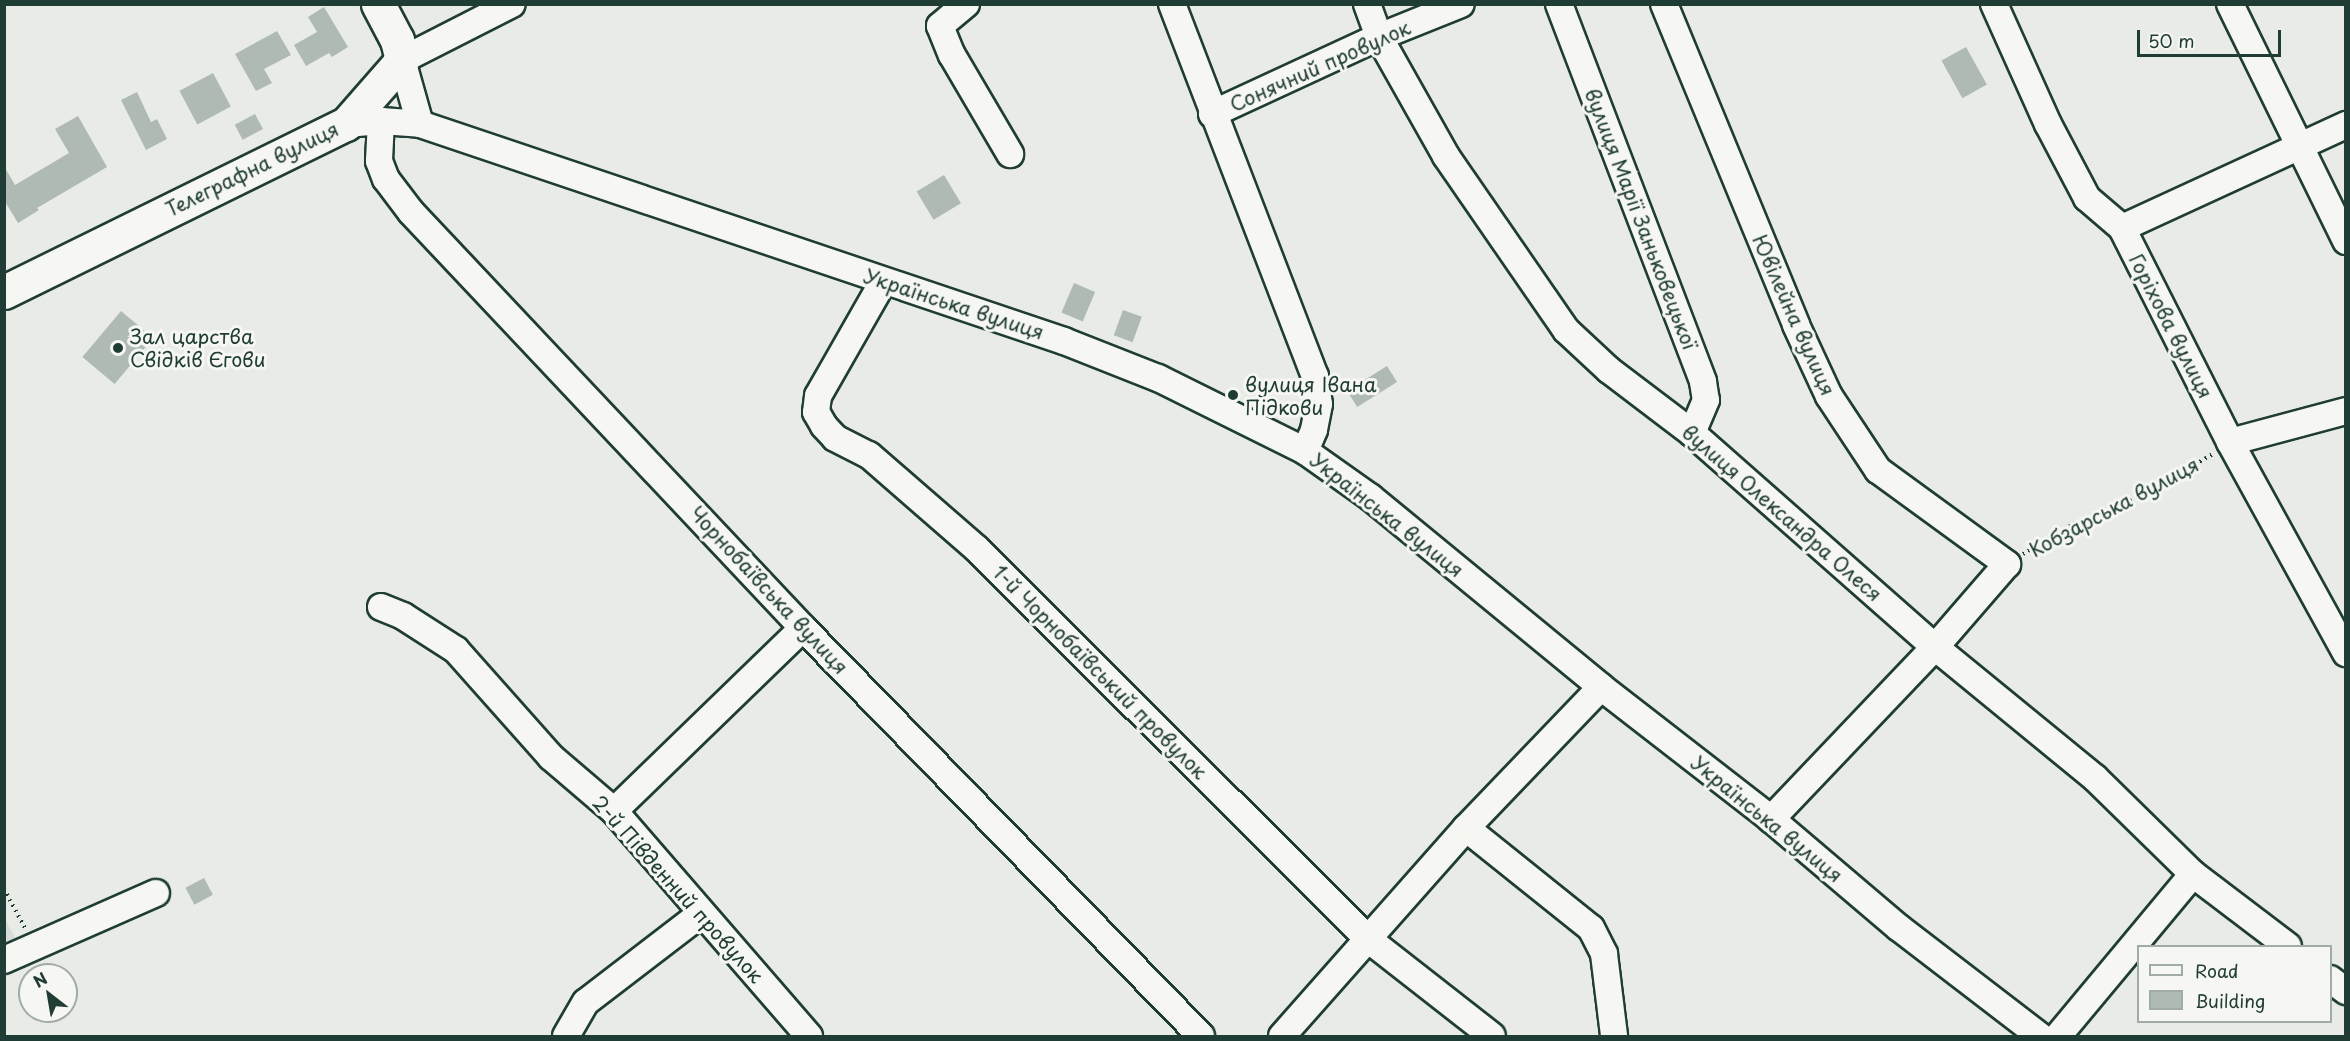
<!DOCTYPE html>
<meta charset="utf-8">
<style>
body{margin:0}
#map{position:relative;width:2350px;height:1041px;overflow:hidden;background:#e9ebe7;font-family:"Playpen Sans",sans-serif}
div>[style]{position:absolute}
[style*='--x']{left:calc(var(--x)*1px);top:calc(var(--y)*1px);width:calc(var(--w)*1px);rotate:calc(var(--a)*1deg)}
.built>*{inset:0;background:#d8dcd8}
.building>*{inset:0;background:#b0bab5;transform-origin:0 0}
.path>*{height:4px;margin-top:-2px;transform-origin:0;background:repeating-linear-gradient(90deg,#1f3d34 0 1.5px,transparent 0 6px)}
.roads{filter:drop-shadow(2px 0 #1f3d34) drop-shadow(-2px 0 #1f3d34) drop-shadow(0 2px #1f3d34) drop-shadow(0 -2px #1f3d34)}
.minor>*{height:26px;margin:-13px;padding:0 13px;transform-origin:13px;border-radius:13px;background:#f6f6f2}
.major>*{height:33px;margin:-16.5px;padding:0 16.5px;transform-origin:16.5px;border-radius:16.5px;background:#f6f6f2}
.dots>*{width:16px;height:16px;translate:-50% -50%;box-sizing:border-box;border:3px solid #f6f6f2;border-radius:50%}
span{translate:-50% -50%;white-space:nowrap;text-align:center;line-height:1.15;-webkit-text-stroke:6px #f6f6f2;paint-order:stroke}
.street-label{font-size:20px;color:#1f3d34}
.poi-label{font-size:20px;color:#1f3d34}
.left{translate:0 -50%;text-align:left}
.frame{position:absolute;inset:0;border:6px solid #1f3d34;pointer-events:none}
.legend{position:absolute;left:2137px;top:945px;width:195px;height:78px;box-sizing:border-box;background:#f6f6f2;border:2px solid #a0aca6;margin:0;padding:8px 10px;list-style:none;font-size:18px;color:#1f3d34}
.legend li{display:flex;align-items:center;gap:12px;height:30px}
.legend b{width:30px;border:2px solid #a0aca6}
.north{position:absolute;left:18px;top:963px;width:60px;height:60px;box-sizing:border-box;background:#f6f6f2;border:2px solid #a0aca6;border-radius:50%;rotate:329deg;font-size:16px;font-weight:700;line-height:24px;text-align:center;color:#1f3d34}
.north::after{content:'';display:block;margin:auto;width:21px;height:27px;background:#1f3d34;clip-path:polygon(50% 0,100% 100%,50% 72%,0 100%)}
.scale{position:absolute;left:2137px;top:30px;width:144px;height:27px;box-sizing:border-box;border:3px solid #1f3d34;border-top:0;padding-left:8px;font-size:18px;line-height:21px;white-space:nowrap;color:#1f3d34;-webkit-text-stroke:4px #f6f6f2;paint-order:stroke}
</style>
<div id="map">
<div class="built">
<i style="clip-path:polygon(4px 917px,15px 938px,5px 943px,4px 943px)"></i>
</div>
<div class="building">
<i style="clip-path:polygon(324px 7px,348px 47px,332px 57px,329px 53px,306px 66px,294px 45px,317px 32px,308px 17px)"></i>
<i style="clip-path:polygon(277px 31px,291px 55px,264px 69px,272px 83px,256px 91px,235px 54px)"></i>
<i style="left:1966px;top:47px;width:43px;height:28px;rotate:61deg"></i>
<i style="left:213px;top:73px;width:38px;height:38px;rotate:62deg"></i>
<i style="clip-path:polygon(137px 92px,151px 122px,157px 119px,167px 139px,146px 150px,121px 100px)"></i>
<i style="left:255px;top:114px;width:17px;height:23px;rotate:62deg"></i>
<i style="clip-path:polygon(78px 116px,107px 167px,37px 208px,39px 210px,18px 223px,4px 200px,4px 166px,15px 185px,69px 153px,55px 129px)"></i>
<i style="left:944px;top:175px;width:33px;height:32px;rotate:59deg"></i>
<i style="left:1074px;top:283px;width:23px;height:32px;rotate:23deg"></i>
<i style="left:1123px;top:310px;width:20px;height:27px;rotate:20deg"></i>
<i style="left:121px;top:311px;width:42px;height:60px;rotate:40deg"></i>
<i style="left:1387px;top:366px;width:19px;height:47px;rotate:58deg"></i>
<i style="left:204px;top:878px;width:19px;height:21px;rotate:62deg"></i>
</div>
<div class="path">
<i style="--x:2023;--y:554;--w:61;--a:-30.8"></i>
<i style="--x:2075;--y:523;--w:74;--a:-22.4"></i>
<i style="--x:2143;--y:495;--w:81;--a:-30.4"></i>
<i style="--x:4;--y:889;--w:44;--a:61.7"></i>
</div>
<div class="roads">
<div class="minor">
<i style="--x:966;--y:4;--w:34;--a:140"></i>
<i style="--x:940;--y:26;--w:31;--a:68"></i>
<i style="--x:952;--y:55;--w:115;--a:59.6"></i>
<i style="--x:1172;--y:4;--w:399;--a:69"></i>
<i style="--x:1315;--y:376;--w:28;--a:82"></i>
<i style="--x:1319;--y:404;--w:26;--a:101"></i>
<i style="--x:1314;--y:430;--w:23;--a:113"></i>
<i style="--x:1367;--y:4;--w:35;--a:70"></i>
<i style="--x:1379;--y:37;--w:137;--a:60.6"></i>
<i style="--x:1446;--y:156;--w:211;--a:55.4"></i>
<i style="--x:1566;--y:330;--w:59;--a:42.9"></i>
<i style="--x:1609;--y:370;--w:104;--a:37.2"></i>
<i style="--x:1692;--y:433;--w:324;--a:41.4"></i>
<i style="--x:1935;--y:647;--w:207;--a:39.3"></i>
<i style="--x:2095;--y:778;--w:137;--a:44.4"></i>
<i style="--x:2193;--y:874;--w:119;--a:37.2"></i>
<i style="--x:1559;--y:4;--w:404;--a:69.1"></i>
<i style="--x:1703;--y:382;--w:18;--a:81"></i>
<i style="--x:1706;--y:400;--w:36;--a:113"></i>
<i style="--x:1664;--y:4;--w:347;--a:67.6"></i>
<i style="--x:1796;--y:325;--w:78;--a:65.1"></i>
<i style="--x:1829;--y:396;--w:89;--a:56.5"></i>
<i style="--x:1878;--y:470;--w:160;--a:36.1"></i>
<i style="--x:2007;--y:564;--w:110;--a:130.9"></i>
<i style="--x:1935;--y:647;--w:238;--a:133.6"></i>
<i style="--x:1994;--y:4;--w:132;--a:65.8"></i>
<i style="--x:2048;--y:124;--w:84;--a:62.2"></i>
<i style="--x:2087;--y:198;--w:46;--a:40.6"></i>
<i style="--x:2122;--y:228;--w:240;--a:63.2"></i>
<i style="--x:2230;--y:442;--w:241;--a:61.2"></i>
<i style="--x:2230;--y:4;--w:264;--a:63.9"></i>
<i style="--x:1212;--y:114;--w:184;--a:-24.8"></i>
<i style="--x:1379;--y:37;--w:88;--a:-21.9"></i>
<i style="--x:381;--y:121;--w:40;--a:92.9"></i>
<i style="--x:379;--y:161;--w:19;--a:69"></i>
<i style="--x:386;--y:179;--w:41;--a:52.9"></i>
<i style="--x:411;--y:212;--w:572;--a:46.7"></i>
<i style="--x:803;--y:628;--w:570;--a:45.71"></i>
<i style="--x:346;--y:124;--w:35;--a:-5"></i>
<i style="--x:381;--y:121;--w:39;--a:4"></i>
<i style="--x:420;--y:124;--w:680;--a:18.62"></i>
<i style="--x:1064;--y:341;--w:101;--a:21.5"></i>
<i style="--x:1158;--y:378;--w:164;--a:26.4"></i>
<i style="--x:1305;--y:451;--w:80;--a:35.3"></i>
<i style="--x:1370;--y:497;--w:299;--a:39.4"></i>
<i style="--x:1601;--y:687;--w:215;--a:37.8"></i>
<i style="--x:1771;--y:819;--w:167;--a:40.4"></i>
<i style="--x:1898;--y:927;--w:179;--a:37.5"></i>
<i style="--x:420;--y:124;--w:66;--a:-105.7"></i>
<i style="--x:402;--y:60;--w:123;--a:-27"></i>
<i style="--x:2122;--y:228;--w:247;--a:-24.7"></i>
<i style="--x:883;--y:282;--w:131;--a:119.7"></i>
<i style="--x:818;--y:396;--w:16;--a:97"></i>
<i style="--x:816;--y:412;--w:16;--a:60"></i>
<i style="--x:824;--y:426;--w:16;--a:47"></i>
<i style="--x:835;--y:438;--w:38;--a:27"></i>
<i style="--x:869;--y:455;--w:143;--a:41"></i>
<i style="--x:977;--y:549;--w:552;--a:44.93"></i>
<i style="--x:1368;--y:939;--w:157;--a:38"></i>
<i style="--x:2230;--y:442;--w:120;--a:-15"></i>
<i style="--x:381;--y:607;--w:24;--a:22"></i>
<i style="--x:403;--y:616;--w:63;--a:32.7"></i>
<i style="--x:456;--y:650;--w:143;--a:48.4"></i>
<i style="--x:551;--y:757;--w:83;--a:40.6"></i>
<i style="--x:614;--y:811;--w:298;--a:49.1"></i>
<i style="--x:614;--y:811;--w:263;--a:-44.1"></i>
<i style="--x:1466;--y:828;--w:160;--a:38.7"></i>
<i style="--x:1591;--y:928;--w:29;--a:63"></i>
<i style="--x:1604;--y:954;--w:83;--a:83"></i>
<i style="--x:4;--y:960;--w:166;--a:-23.8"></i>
<i style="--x:2330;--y:979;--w:20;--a:37"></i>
<i style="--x:566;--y:1036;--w:39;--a:-60"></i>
<i style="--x:586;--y:1002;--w:146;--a:-37.5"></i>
<i style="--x:1282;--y:1036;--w:278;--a:-48.5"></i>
<i style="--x:1466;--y:828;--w:195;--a:-46.2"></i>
<i style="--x:2058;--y:1036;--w:211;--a:-50.2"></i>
</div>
<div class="major">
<i style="--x:4;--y:292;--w:381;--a:-26.2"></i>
<i style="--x:346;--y:124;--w:85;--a:-48.8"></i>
<i style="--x:402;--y:60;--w:21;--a:-104"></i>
<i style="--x:397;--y:40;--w:41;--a:-117.8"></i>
</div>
</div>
<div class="dots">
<i style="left:118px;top:348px;background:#1f3d34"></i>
<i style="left:1233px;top:395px;background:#1f3d34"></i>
</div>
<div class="street-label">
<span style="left:1320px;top:66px;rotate:-24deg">Сонячний провулок</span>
<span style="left:252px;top:169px;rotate:-26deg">Телеграфна вулиця</span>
<span style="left:1641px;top:219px;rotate:69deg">вулиця Марії Заньковецької</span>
<span style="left:954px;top:304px;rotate:18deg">Українська вулиця</span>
<span style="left:1794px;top:315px;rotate:66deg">Ювілейна вулиця</span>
<span style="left:2171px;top:326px;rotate:63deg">Горіхова вулиця</span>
<span style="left:2114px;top:507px;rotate:-28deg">Кобзарська вулиця</span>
<span style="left:1782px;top:513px;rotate:41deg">вулиця Олександра Олеся</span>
<span style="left:1387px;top:515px;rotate:38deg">Українська вулиця</span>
<span style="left:769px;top:590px;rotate:47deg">Чорнобаївська вулиця</span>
<span style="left:1100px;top:672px;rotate:45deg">1-й Чорнобаївський провулок</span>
<span style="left:1767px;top:819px;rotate:39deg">Українська вулиця</span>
<span style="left:678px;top:889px;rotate:48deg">2-й Південний провулок</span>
</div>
<div class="poi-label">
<span class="left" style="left:130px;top:348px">Зал царства<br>Свідків Єгови</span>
<span class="left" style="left:1245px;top:396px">вулиця Івана<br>Підкови</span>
</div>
<div class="frame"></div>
<ul class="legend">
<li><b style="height:8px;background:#f6f6f2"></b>Road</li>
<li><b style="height:16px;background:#b0bab5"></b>Building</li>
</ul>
<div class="north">N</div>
<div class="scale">50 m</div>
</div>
